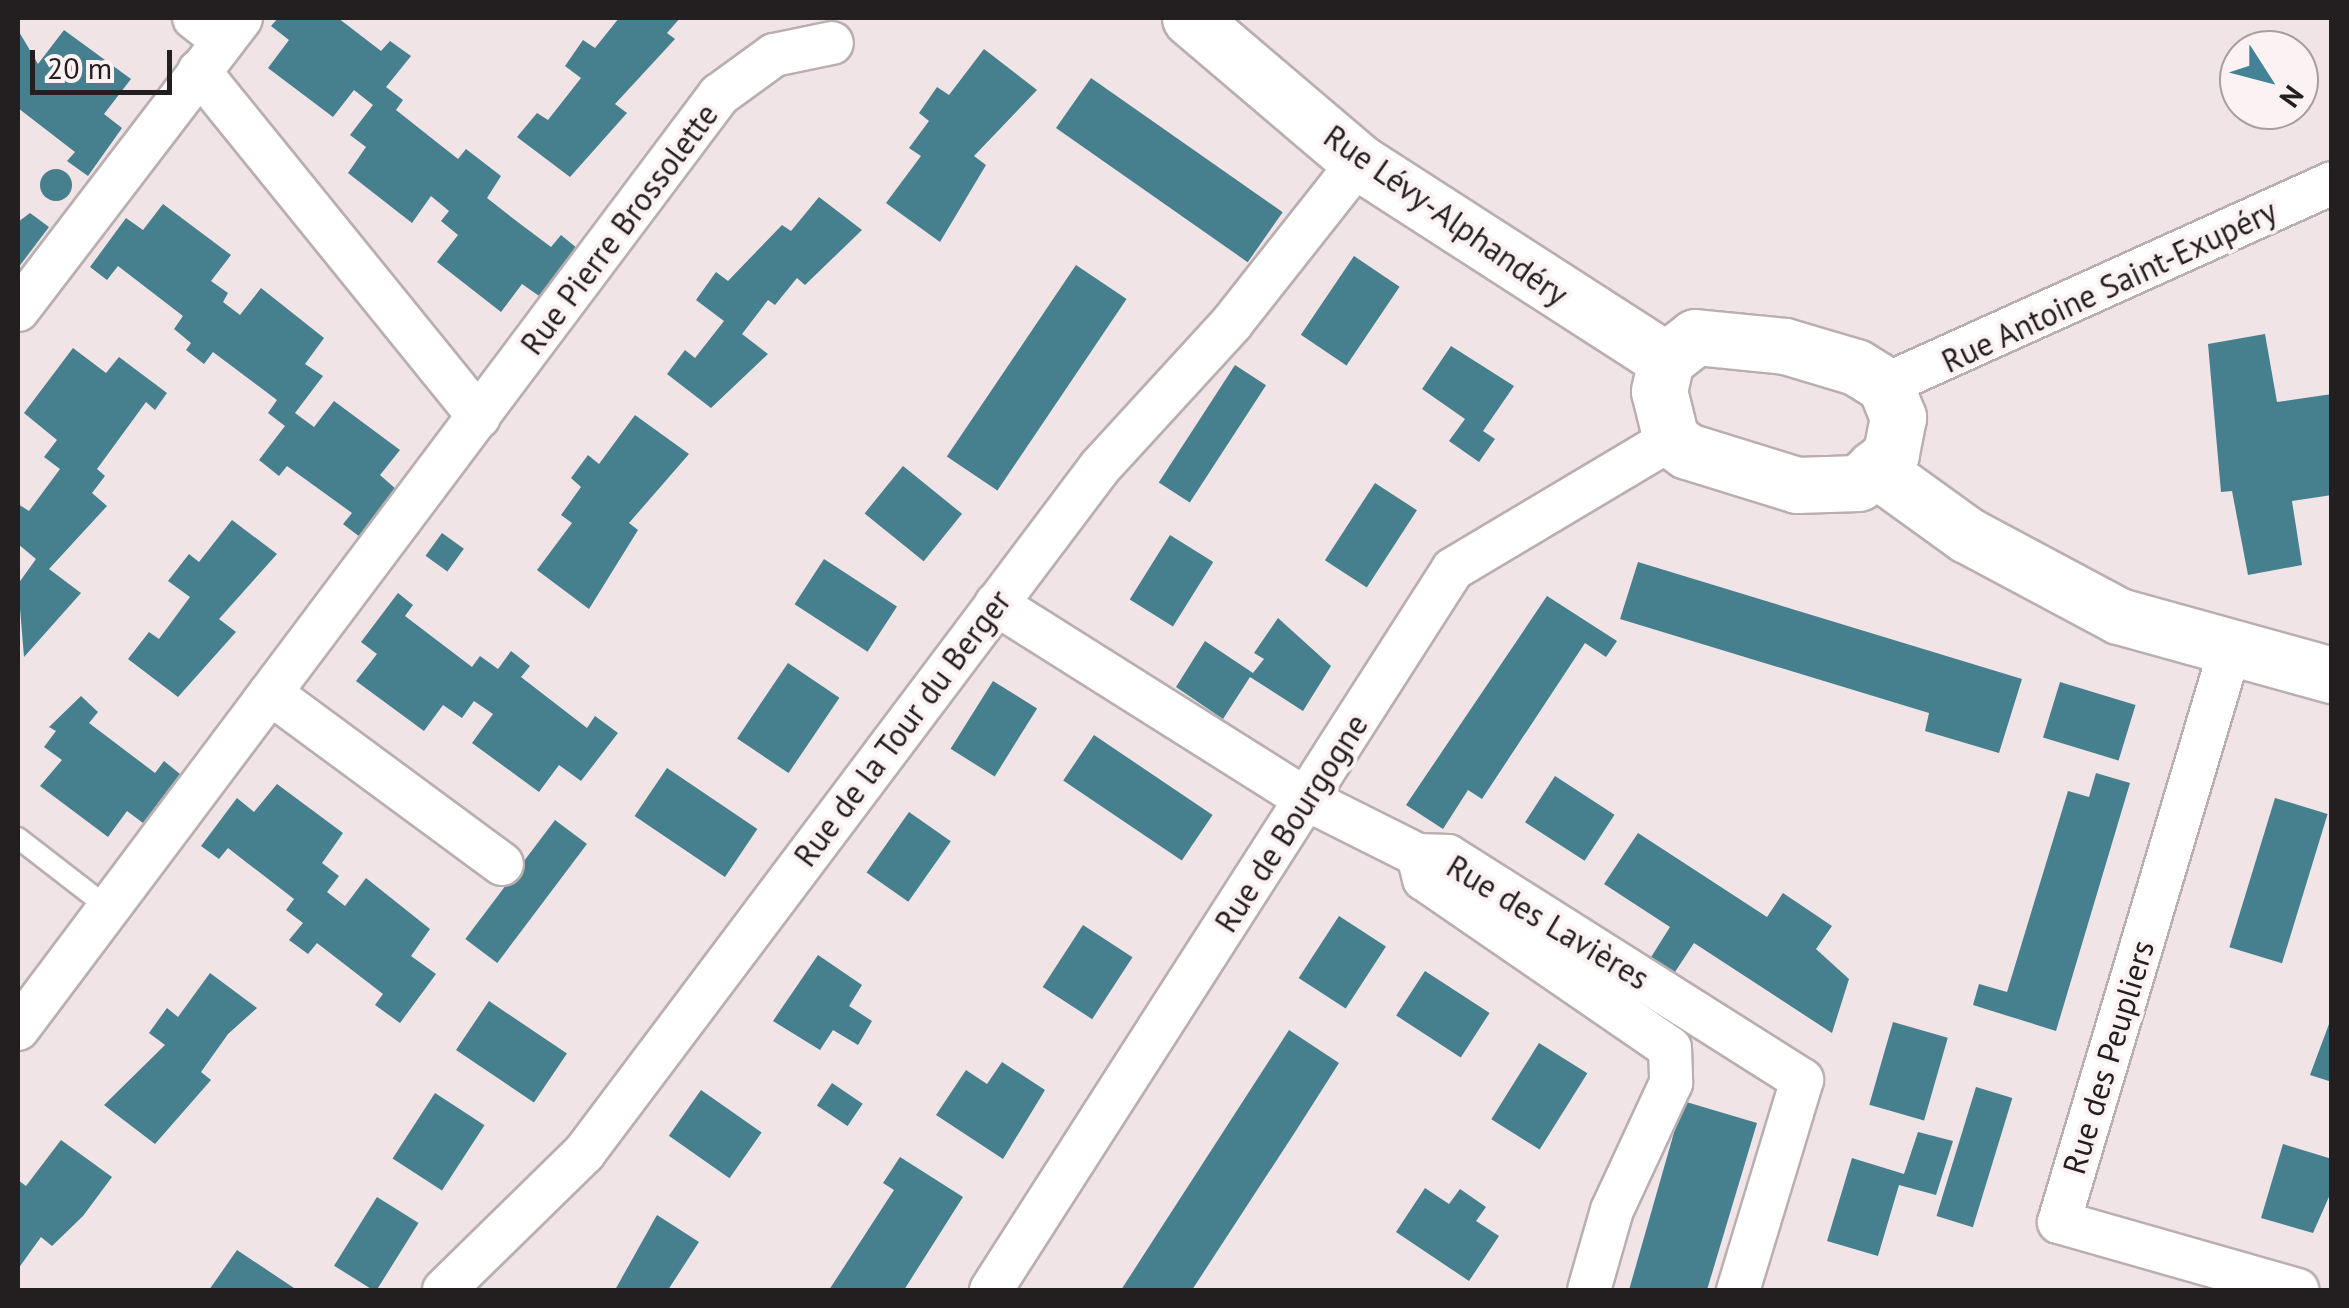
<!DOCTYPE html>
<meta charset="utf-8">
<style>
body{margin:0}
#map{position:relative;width:2349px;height:1308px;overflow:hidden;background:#f0e4e6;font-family:"PT Sans",sans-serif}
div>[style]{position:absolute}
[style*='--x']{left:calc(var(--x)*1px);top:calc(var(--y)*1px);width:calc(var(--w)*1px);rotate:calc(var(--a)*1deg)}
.building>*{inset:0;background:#467f8e;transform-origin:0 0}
.round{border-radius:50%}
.roads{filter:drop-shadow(2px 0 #baafb0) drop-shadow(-2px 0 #baafb0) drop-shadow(0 2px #baafb0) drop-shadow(0 -2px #baafb0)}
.lane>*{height:20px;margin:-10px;padding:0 10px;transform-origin:10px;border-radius:10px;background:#fff}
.street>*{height:42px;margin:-21px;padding:0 21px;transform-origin:21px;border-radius:21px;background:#fff}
.secondary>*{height:55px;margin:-27.5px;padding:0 27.5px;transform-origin:27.5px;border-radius:27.5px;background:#fff}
span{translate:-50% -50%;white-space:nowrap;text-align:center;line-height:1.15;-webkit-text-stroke:8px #fdf2f3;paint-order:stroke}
.street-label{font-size:32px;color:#231f20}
.frame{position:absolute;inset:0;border:20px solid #231f20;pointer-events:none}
.north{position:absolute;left:2219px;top:30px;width:100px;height:100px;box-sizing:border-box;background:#fdf2f3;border:2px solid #a69e9f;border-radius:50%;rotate:126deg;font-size:28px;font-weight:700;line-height:40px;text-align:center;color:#231f20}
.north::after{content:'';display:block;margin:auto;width:35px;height:45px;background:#428495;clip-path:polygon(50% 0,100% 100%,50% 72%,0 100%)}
.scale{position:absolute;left:30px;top:50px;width:142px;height:45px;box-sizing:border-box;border:5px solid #231f20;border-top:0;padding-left:12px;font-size:30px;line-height:35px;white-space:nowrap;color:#231f20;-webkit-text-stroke:8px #fdf2f3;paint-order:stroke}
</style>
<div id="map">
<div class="building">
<i style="clip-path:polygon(278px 18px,338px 18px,381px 51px,390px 41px,411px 56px,386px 87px,403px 100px,396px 110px,458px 159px,466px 149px,501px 176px,487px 198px,519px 223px,551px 247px,561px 235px,578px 249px,542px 298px,522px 284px,501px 312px,437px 262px,458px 235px,441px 221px,449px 211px,431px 196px,412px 223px,348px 173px,366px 147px,350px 135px,373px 105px,354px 90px,333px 117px,268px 68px,289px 40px,271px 26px)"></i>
<i style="clip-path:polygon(619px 18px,680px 18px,667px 33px,675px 39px,615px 104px,627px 113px,570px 177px,517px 137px,537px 113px,548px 120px,581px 78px,565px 66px,583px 40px,595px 48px)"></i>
<i style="clip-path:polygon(18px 30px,38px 64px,64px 30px,131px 79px,104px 114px,122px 128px,88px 176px,67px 161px,75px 152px,18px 108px)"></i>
<i style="clip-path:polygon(984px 49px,1037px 90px,974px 156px,986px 165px,940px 242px,886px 203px,921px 156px,909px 148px,929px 121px,919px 113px,937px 87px,949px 95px)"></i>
<i style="left:1091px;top:78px;width:234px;height:61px;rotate:35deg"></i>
<i class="round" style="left:40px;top:169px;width:32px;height:32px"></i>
<i style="clip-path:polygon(819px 197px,862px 230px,805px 285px,797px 278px,775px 305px,768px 300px,742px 334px,768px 354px,711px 408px,667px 374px,685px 350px,695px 358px,724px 321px,696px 300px,716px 272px,728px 281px,782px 225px,791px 231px)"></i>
<i style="clip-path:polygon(163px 204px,231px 255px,211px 281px,228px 293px,223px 302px,240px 315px,261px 288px,324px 338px,305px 364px,323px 376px,295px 413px,314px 427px,334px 401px,400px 450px,380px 475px,397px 490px,360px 537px,343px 524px,352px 513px,287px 466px,279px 476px,259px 460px,285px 426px,268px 413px,277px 400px,213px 352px,204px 364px,186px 350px,191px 343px,174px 329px,183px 316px,118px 266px,107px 280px,90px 267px,126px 218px,143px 230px)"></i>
<i style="clip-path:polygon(30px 213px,49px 227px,18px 268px,18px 222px)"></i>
<i style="left:1354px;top:256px;width:55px;height:95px;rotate:34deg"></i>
<i style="left:1076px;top:265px;width:61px;height:231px;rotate:34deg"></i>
<i style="clip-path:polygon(2265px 334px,2277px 402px,2332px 394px,2332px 495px,2292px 501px,2302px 565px,2248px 575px,2232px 491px,2221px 492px,2208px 344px)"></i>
<i style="clip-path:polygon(1451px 346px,1514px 386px,1483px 431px,1495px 439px,1479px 462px,1449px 441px,1465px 419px,1422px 389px)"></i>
<i style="clip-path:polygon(73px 348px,106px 373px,119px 357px,167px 393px,155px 410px,146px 402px,97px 469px,105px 476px,92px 493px,107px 506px,49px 569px,81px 593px,24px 657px,18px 584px,36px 559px,18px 544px,18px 504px,29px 511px,60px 469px,44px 457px,57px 440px,24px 413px)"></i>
<i style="left:1235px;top:365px;width:37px;height:140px;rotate:33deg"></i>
<i style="clip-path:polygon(635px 415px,689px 454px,629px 523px,638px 530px,589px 609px,537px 570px,572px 523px,561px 515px,581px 487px,571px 478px,588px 455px,599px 464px)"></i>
<i style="left:903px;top:466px;width:76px;height:61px;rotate:39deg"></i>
<i style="left:1375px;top:483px;width:50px;height:92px;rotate:33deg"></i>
<i style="clip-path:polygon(232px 520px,277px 554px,219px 619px,236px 632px,178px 697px,128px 659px,149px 632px,159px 639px,190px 597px,168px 581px,189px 554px,199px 562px)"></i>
<i style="left:442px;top:533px;width:27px;height:28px;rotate:36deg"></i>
<i style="left:1170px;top:535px;width:51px;height:76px;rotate:32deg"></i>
<i style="left:824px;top:559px;width:87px;height:54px;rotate:33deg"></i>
<i style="clip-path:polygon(1638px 562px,2022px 679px,1999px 753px,1925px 731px,1929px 713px,1620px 619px)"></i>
<i style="clip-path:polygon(398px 593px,413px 605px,405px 616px,472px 667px,480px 656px,498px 669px,511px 651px,530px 666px,521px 677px,587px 728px,595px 716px,618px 733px,581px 781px,559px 765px,539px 792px,472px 743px,493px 714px,474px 701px,462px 718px,443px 705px,424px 731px,356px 681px,377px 654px,361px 642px)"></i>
<i style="clip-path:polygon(1547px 596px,1617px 641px,1606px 657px,1585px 643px,1482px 799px,1468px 790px,1443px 829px,1406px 805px)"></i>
<i style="clip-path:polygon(1278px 618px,1331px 666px,1303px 711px,1250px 677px,1223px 719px,1176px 687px,1205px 641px,1253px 673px,1264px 659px,1254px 653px)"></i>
<i style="left:788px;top:663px;width:62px;height:91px;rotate:34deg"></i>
<i style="left:993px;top:681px;width:52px;height:80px;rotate:32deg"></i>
<i style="left:2060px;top:682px;width:79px;height:58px;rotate:17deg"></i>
<i style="clip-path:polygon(81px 696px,98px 712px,89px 723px,155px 773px,164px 761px,180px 774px,143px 823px,127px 811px,108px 837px,40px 786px,62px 760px,44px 747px,56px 731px,49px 727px)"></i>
<i style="left:1094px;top:735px;width:143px;height:55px;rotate:34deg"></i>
<i style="left:667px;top:768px;width:109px;height:58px;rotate:34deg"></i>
<i style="clip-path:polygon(2096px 773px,2130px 783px,2056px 1031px,1973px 1005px,1979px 984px,2007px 992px,2068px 791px,2089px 797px)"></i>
<i style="left:1555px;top:776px;width:71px;height:55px;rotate:33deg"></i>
<i style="clip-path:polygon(277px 784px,343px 833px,322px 863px,339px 876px,327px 892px,345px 906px,366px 878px,430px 929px,411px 956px,436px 974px,400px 1023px,375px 1005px,383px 994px,317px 943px,308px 954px,289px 940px,303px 923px,286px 910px,294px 899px,228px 848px,219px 859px,201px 846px,237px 798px,254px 812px)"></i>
<i style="left:2275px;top:798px;width:55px;height:156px;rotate:17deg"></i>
<i style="left:909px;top:812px;width:51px;height:74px;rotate:35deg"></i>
<i style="left:555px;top:820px;width:40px;height:149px;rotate:37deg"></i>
<i style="clip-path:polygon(1638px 833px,1767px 917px,1783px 893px,1832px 926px,1816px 949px,1849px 979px,1832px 1033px,1694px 943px,1671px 978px,1648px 962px,1670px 927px,1604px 884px)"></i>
<i style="left:1339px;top:916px;width:56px;height:74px;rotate:33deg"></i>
<i style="left:1083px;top:925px;width:59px;height:74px;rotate:33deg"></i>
<i style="clip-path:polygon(818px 955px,862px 985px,849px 1006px,872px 1021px,858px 1045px,833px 1030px,820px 1050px,773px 1021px)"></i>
<i style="left:1425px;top:971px;width:77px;height:53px;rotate:33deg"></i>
<i style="clip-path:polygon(210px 973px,257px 1008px,228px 1034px,201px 1072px,211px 1080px,155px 1144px,104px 1105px,165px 1045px,149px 1033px,167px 1008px,178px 1017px)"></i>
<i style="left:489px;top:1001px;width:94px;height:59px;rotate:34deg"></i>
<i style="clip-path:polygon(2332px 1016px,2332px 1082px,2310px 1075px)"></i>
<i style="left:1893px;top:1022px;width:57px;height:86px;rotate:16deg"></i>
<i style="clip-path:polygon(1289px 1030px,1339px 1063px,1297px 1129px,1192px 1290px,1121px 1290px)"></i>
<i style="left:1539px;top:1043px;width:57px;height:90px;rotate:32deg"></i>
<i style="clip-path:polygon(1002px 1062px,1045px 1090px,1003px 1159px,936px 1115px,966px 1070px,987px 1084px)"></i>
<i style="left:832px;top:1083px;width:37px;height:27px;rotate:34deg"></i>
<i style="left:1976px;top:1087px;width:38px;height:135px;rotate:17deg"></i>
<i style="left:701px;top:1090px;width:74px;height:56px;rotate:35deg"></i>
<i style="left:435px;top:1093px;width:59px;height:78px;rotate:33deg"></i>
<i style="clip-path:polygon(1683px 1101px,1757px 1123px,1707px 1290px,1629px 1290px)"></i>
<i style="clip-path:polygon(1918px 1132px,1953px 1141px,1936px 1195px,1899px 1185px,1878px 1256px,1827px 1241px,1852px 1158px,1904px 1174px)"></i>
<i style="clip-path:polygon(61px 1140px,112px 1177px,83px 1216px,52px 1246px,41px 1237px,18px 1269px,18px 1180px,26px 1186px)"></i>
<i style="clip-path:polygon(2283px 1144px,2332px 1159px,2332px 1190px,2313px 1233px,2261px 1218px)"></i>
<i style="clip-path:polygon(900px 1157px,963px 1197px,904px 1290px,829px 1290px,894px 1190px,883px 1183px)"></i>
<i style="clip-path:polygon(1425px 1188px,1449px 1204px,1460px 1189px,1486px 1207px,1476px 1221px,1499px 1236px,1469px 1281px,1396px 1232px)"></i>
<i style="left:377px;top:1197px;width:49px;height:81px;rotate:32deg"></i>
<i style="clip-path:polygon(657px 1215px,699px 1242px,668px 1290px,615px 1290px)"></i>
<i style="clip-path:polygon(237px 1250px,297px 1290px,209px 1290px)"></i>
</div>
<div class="roads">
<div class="lane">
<i style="--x:18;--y:838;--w:116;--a:37.7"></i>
</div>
<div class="street">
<i style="--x:194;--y:18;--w:37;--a:38"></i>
<i style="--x:199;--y:71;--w:445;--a:51"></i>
<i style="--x:18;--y:310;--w:367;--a:-52.6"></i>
<i style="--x:1885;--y:385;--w:491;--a:-24.3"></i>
<i style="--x:996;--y:604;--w:366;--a:32.2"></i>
<i style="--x:1306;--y:799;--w:125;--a:26.6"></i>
<i style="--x:1418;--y:855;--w:30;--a:2"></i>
<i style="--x:1448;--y:856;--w:419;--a:32.3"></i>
<i style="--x:1802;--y:1080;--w:220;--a:106.9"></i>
<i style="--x:2229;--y:653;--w:594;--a:106.63"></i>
<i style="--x:2059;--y:1222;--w:248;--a:15.9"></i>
<i style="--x:270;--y:693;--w:288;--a:36.4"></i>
<i style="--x:1418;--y:855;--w:25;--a:76"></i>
<i style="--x:1424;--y:879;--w:298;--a:34.5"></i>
<i style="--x:1670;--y:1048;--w:35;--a:88"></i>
<i style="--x:1671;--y:1083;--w:140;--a:114.9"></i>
<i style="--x:1612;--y:1210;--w:83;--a:106"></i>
<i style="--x:18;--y:1029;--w:1168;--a:-53.11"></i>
<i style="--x:719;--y:95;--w:68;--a:-36"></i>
<i style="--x:774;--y:55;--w:59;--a:-11.7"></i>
<i style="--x:444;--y:1290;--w:196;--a:-44.4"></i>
<i style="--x:584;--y:1153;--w:858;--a:-53.05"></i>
<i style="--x:1100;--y:467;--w:194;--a:-47.5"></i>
<i style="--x:1231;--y:324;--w:206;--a:-51.7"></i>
<i style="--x:991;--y:1290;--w:856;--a:-57.35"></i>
<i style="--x:1453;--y:569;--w:254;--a:-30.8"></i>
</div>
<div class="secondary">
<i style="--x:1190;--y:18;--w:222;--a:40.4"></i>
<i style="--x:1359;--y:162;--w:365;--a:32.8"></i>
<i style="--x:1695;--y:337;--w:90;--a:5.7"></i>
<i style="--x:1785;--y:346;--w:74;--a:16.5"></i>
<i style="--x:1856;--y:367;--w:34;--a:32"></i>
<i style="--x:1885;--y:385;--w:35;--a:68"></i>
<i style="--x:1898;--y:417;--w:38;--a:101"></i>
<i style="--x:1891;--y:454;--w:44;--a:138.7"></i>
<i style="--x:1858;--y:483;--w:61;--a:178.1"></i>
<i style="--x:1797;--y:485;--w:115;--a:-162.8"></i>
<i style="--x:1687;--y:451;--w:20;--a:-143"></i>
<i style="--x:1671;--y:439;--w:49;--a:-104"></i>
<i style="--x:1659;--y:391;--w:32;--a:-77"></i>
<i style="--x:1666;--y:360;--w:37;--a:-38"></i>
<i style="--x:1874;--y:468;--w:115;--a:35.8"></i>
<i style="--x:1967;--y:535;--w:172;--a:28.1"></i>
<i style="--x:2119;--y:616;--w:221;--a:15.5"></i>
</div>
</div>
<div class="street-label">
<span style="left:1446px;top:215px;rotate:35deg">Rue Lévy-Alphandéry</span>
<span style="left:619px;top:229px;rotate:-53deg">Rue Pierre Brossolette</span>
<span style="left:2109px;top:286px;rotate:-25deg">Rue Antoine Saint-Exupéry</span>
<span style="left:902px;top:728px;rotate:-53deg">Rue de la Tour du Berger</span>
<span style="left:1291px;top:823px;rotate:-57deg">Rue de Bourgogne</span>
<span style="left:1548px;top:922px;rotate:31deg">Rue des Lavières</span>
<span style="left:2108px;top:1057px;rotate:-73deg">Rue des Peupliers</span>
</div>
<div class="frame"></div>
<div class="north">N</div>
<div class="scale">20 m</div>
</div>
